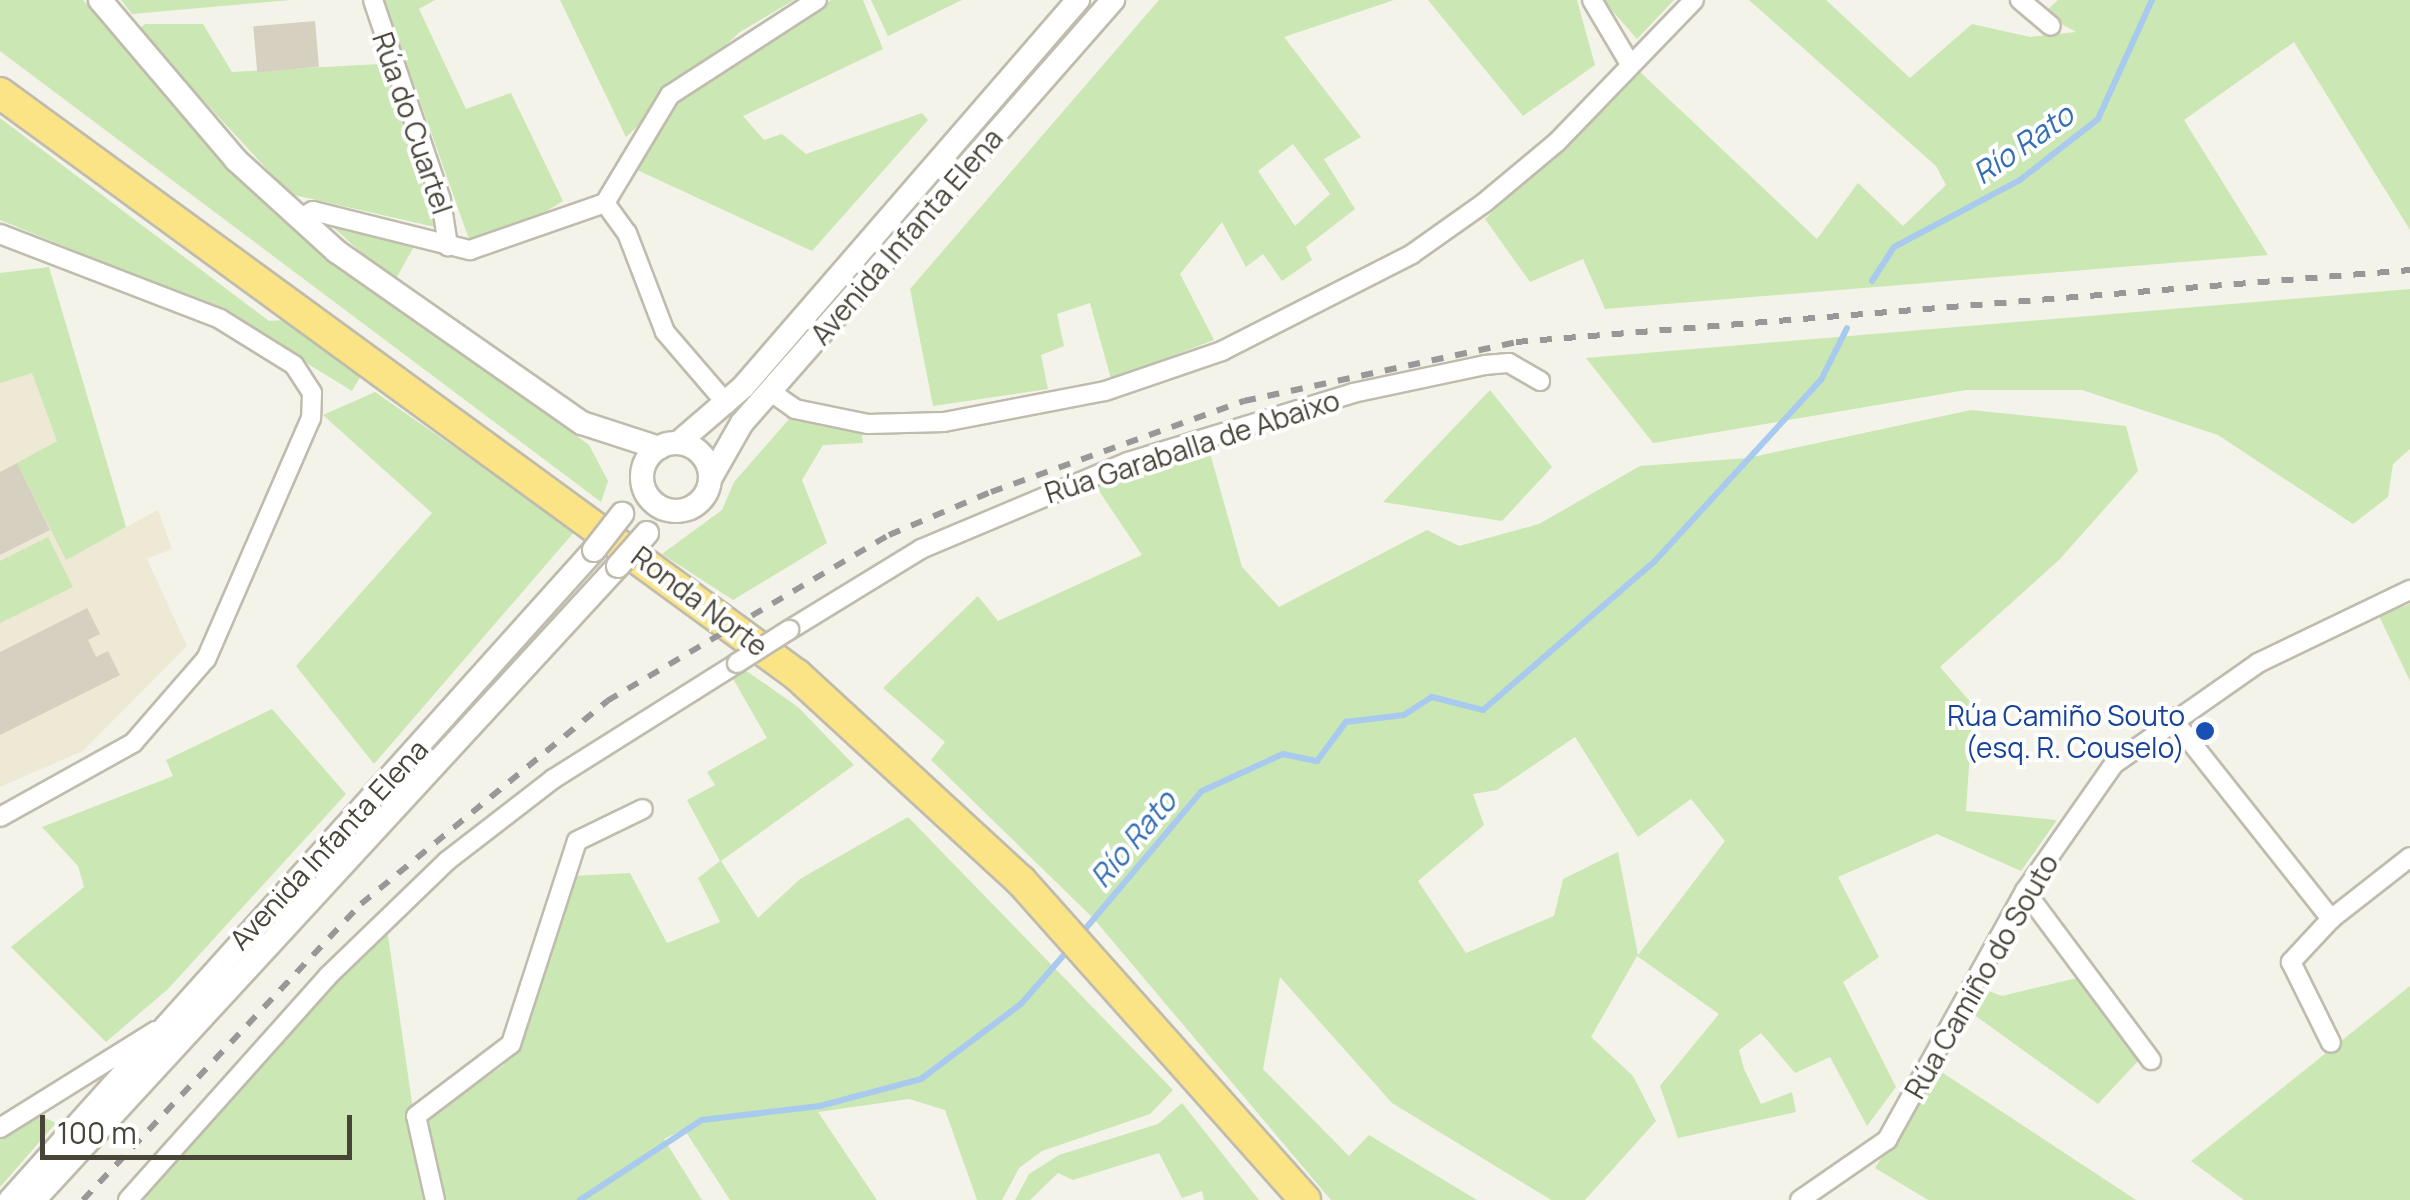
<!DOCTYPE html>
<meta charset="utf-8">
<style>
body{margin:0}
#map{position:relative;width:2410px;height:1200px;overflow:hidden;background:#f4f3ea;font-family:Manrope,sans-serif}
div>[style]{position:absolute}
[style*='--x']{left:calc(var(--x)*1px);top:calc(var(--y)*1px);width:calc(var(--w)*1px);rotate:calc(var(--a)*1deg)}
.education>*{inset:0;background:#ede9d4}
.green>*{inset:0;background:#cae7b4}
.stream>*{height:6px;margin:-3px;padding:0 3px;transform-origin:3px;border-radius:3px;background:#a9caef}
.building>*{inset:0;background:#d6d0c0;transform-origin:0 0}
.roads{filter:drop-shadow(2px 0 #c0bcad) drop-shadow(-2px 0 #c0bcad) drop-shadow(0 2px #c0bcad) drop-shadow(0 -2px #c0bcad)}
.minor>*{height:18px;margin:-9px;padding:0 9px;transform-origin:9px;border-radius:9px;background:#fff}
.tertiary>*{height:22px;margin:-11px;padding:0 11px;transform-origin:11px;border-radius:11px;background:#fff}
.tertiary>.ring{margin:-11px;padding:0;box-sizing:content-box;background:none;border:22px solid #fff;border-radius:50%}
.trunk>*{height:30px;margin:-15px;padding:0 15px;transform-origin:15px;border-radius:15px;background:#fae486}
.rail>*{height:6px;margin-top:-3px;transform-origin:0;background:repeating-linear-gradient(90deg,#989898 0 12px,transparent 0 24px)}
.bridges{filter:drop-shadow(2px 0 #c0bcad) drop-shadow(-2px 0 #c0bcad) drop-shadow(0 2px #c0bcad) drop-shadow(0 -2px #c0bcad)}
.minor-bridge>*{height:18px;margin:-9px;padding:0 9px;transform-origin:9px;border-radius:9px;background:#fff}
.tertiary-bridge>*{height:22px;margin:-11px;padding:0 11px;transform-origin:11px;border-radius:11px;background:#fff}
.dots>*{width:28px;height:28px;translate:-50% -50%;box-sizing:border-box;border:5px solid #fff;border-radius:50%}
span{translate:-50% -50%;white-space:nowrap;text-align:center;line-height:1.15;-webkit-text-stroke:8px #fff;paint-order:stroke}
.street-label{font-size:28px;color:#484438}
.transit-label{font-size:28px;color:#164399}
.right{translate:-100% -50%;text-align:right}
.water-label{font-size:30px;color:#336db2;font-style:italic}
.scale{position:absolute;left:40px;top:1115px;width:312px;height:45px;box-sizing:border-box;border:5px solid #484438;border-top:0;padding-left:12px;font-size:30px;line-height:35px;white-space:nowrap;color:#484438;-webkit-text-stroke:8px #fff;paint-order:stroke}
</style>
<div id="map">
<div class="education">
<i style="clip-path:polygon(32px 372px,57px 441px,66px 559px,158px 510px,172px 549px,147px 559px,187px 646px,83px 751px,0 787px,0 383px)"></i>
</div>
<div class="green">
<i style="clip-path:polygon(0 0,83px 0,280px 219px,589px 445px,608px 481px,601px 502px,0 51px)"></i>
<i style="clip-path:polygon(121px 0,291px 0,132px 14px)"></i>
<i style="clip-path:polygon(384px 0,435px 0,419px 9px,466px 109px,511px 93px,563px 201px,524px 225px,469px 239px)"></i>
<i style="clip-path:polygon(560px 0,794px 0,740px 32px,626px 137px)"></i>
<i style="clip-path:polygon(831px 0,863px 0,883px 49px,743px 116px,764px 140px,782px 134px,806px 154px,922px 113px,928px 120px,812px 251px,633px 168px,685px 95px)"></i>
<i style="clip-path:polygon(871px 0,962px 0,888px 36px)"></i>
<i style="clip-path:polygon(evenodd,1159px 0,1394px 0,1284px 37px,1361px 137px,1324px 159px,1355px 209px,1306px 247px,1312px 260px,1282px 281px,1263px 254px,1246px 267px,1222px 222px,1180px 274px,1214px 340px,1111px 379px,1090px 303px,1057px 314px,1064px 346px,1041px 355px,1048px 389px,933px 406px,910px 289px,1159px 0,1293px 144px,1330px 194px,1295px 226px,1258px 171px,1293px 144px)"></i>
<i style="clip-path:polygon(1428px 0,1577px 0,1595px 65px,1523px 116px)"></i>
<i style="clip-path:polygon(1603px 0,1674px 0,1637px 39px)"></i>
<i style="clip-path:polygon(1749px 0,1826px 0,1910px 78px,1972px 24px,2030px 37px,2076px 32px,2043px 14px,2058px 0,2410px 0,2410px 230px,2294px 42px,2184px 120px,2268px 255px,1605px 309px,1583px 259px,1530px 282px,1485px 219px,1638px 70px,1817px 239px,1858px 183px,1903px 226px,1946px 185px,1936px 166px)"></i>
<i style="clip-path:polygon(145px 24px,203px 24px,232px 72px,381px 64px,437px 212px,435px 227px,290px 194px,138px 30px)"></i>
<i style="clip-path:polygon(0 118px,269px 321px,285px 320px,360px 377px,352px 391px,220px 310px,0 220px)"></i>
<i style="clip-path:polygon(324px 219px,415px 245px,394px 282px)"></i>
<i style="clip-path:polygon(49px 267px,126px 527px,66px 560px,17px 463px,57px 441px,32px 373px,0 383px,0 273px)"></i>
<i style="clip-path:polygon(2410px 289px,2410px 449px,2393px 464px,2388px 497px,2353px 524px,2218px 435px,2082px 390px,1966px 390px,1653px 443px,1586px 358px)"></i>
<i style="clip-path:polygon(1490px 390px,1552px 467px,1502px 521px,1383px 502px)"></i>
<i style="clip-path:polygon(375px 392px,575px 531px,374px 764px,296px 666px,432px 513px,323px 415px)"></i>
<i style="clip-path:polygon(evenodd,1971px 410px,2126px 426px,2138px 471px,2060px 559px,1940px 667px,1973px 705px,1966px 811px,2057px 820px,2021px 871px,1937px 834px,1838px 877px,1879px 957px,1843px 982px,1896px 1087px,1867px 1126px,1830px 1057px,1795px 1073px,1761px 1033px,1739px 1050px,1744px 1069px,1761px 1104px,1792px 1092px,1796px 1112px,1678px 1138px,1660px 1086px,1719px 1014px,1637px 956px,1591px 1037px,1633px 1076px,1656px 1121px,1585px 1200px,1551px 1200px,1392px 1103px,1280px 977px,1263px 1069px,1349px 1156px,1369px 1135px,1477px 1200px,1331px 1200px,1094px 919px,931px 760px,945px 742px,883px 688px,978px 596px,998px 621px,1142px 555px,1095px 485px,1208px 446px,1242px 567px,1279px 607px,1427px 530px,1459px 546px,1539px 524px,1640px 466px,1748px 458px,1971px 410px,1575px 737px,1638px 837px,1691px 799px,1725px 841px,1638px 955px,1618px 852px,1563px 879px,1554px 916px,1466px 953px,1418px 881px,1484px 825px,1473px 794px,1497px 790px,1575px 737px)"></i>
<i style="clip-path:polygon(790px 418px,861px 428px,863px 443px,823px 445px,802px 480px,827px 543px,733px 600px,662px 554px,722px 510px,734px 482px)"></i>
<i style="clip-path:polygon(48px 537px,73px 587px,0 623px,0 561px)"></i>
<i style="clip-path:polygon(2410px 604px,2410px 681px,2379px 616px)"></i>
<i style="clip-path:polygon(745px 670px,798px 707px,854px 765px,721px 861px,758px 918px,800px 879px,908px 817px,1173px 1090px,1150px 1114px,1042px 1151px,1019px 1168px,1002px 1200px,977px 1200px,945px 1110px,909px 1099px,818px 1112px,877px 1200px,730px 1200px,684px 1129px,664px 1139px,702px 1200px,441px 1200px,421px 1123px,504px 1065px,572px 876px,630px 873px,667px 943px,720px 922px,698px 878px,720px 861px,687px 800px,715px 785px,707px 772px,767px 738px,732px 677px)"></i>
<i style="clip-path:polygon(272px 709px,346px 794px,168px 989px,106px 1042px,11px 947px,84px 887px,78px 866px,42px 827px,173px 776px,166px 760px)"></i>
<i style="clip-path:polygon(387px 929px,426px 1200px,142px 1200px,225px 1104px)"></i>
<i style="clip-path:polygon(2077px 978px,2139px 1060px,2098px 1104px,1973px 1014px,1983px 989px,2002px 996px)"></i>
<i style="clip-path:polygon(2410px 986px,2410px 1200px,2244px 1200px,2191px 1161px)"></i>
<i style="clip-path:polygon(1937px 1069px,2136px 1200px,1928px 1200px,1875px 1168px)"></i>
<i style="clip-path:polygon(1182px 1103px,1259px 1200px,1204px 1200px,1202px 1191px,1182px 1198px,1159px 1153px,1073px 1180px,1058px 1173px,1030px 1200px,1015px 1200px,1029px 1174px,1059px 1155px,1158px 1124px)"></i>
<i style="clip-path:polygon(39px 1115px,56px 1123px,0 1187px,0 1139px)"></i>
</div>
<div class="stream">
<i style="--x:1872;--y:281;--w:40;--a:-57.1"></i>
<i style="--x:1894;--y:247;--w:143;--a:-28"></i>
<i style="--x:2020;--y:180;--w:99;--a:-38"></i>
<i style="--x:2098;--y:119;--w:131;--a:-65.6"></i>
<i style="--x:1081;--y:934;--w:187;--a:-49.8"></i>
<i style="--x:1202;--y:791;--w:89;--a:-24.6"></i>
<i style="--x:1283;--y:754;--w:35;--a:12"></i>
<i style="--x:1317;--y:761;--w:49;--a:-53.4"></i>
<i style="--x:1346;--y:722;--w:58;--a:-6.9"></i>
<i style="--x:1404;--y:715;--w:33;--a:-33"></i>
<i style="--x:1432;--y:697;--w:53;--a:14.3"></i>
<i style="--x:1483;--y:710;--w:226;--a:-40.9"></i>
<i style="--x:1654;--y:562;--w:247;--a:-47.5"></i>
<i style="--x:1821;--y:380;--w:58;--a:-63.4"></i>
<i style="--x:580;--y:1200;--w:146;--a:-33.3"></i>
<i style="--x:702;--y:1120;--w:119;--a:-6.8"></i>
<i style="--x:820;--y:1106;--w:105;--a:-15"></i>
<i style="--x:921;--y:1079;--w:125;--a:-36.9"></i>
<i style="--x:1021;--y:1004;--w:74;--a:-48.8"></i>
</div>
<div class="building">
<i style="left:315px;top:21px;width:46px;height:62px;rotate:85deg"></i>
<i style="clip-path:polygon(17px 463px,50px 530px,0 555px,0 472px)"></i>
<i style="clip-path:polygon(87px 608px,100px 634px,88px 640px,96px 657px,108px 651px,120px 675px,0 735px,0 652px)"></i>
</div>
<div class="roads">
<div class="minor">
<i style="--x:373;--y:0;--w:211;--a:71.2"></i>
<i style="--x:441;--y:200;--w:47;--a:81.3"></i>
<i style="--x:1592;--y:0;--w:74;--a:59.3"></i>
<i style="--x:2020;--y:0;--w:40;--a:40"></i>
<i style="--x:605;--y:203;--w:126;--a:-59"></i>
<i style="--x:670;--y:95;--w:175;--a:-32.9"></i>
<i style="--x:299;--y:219;--w:16;--a:-30"></i>
<i style="--x:313;--y:211;--w:162;--a:14"></i>
<i style="--x:470;--y:250;--w:143;--a:-19.2"></i>
<i style="--x:605;--y:203;--w:37;--a:54"></i>
<i style="--x:627;--y:233;--w:106;--a:69"></i>
<i style="--x:665;--y:332;--w:95;--a:49.3"></i>
<i style="--x:0;--y:234;--w:236;--a:21.1"></i>
<i style="--x:220;--y:319;--w:87;--a:31.9"></i>
<i style="--x:294;--y:365;--w:33;--a:57"></i>
<i style="--x:312;--y:393;--w:25;--a:92"></i>
<i style="--x:311;--y:418;--w:263;--a:113.5"></i>
<i style="--x:206;--y:659;--w:111;--a:131"></i>
<i style="--x:133;--y:743;--w:152;--a:150.9"></i>
<i style="--x:771;--y:392;--w:29;--a:35"></i>
<i style="--x:795;--y:409;--w:75;--a:11.6"></i>
<i style="--x:868;--y:424;--w:76;--a:-1.5"></i>
<i style="--x:944;--y:422;--w:164;--a:-10.9"></i>
<i style="--x:1105;--y:391;--w:124;--a:-18.9"></i>
<i style="--x:1222;--y:351;--w:213;--a:-27"></i>
<i style="--x:1412;--y:254;--w:88;--a:-35.3"></i>
<i style="--x:1484;--y:203;--w:95;--a:-39.9"></i>
<i style="--x:1557;--y:142;--w:197;--a:-46"></i>
<i style="--x:789;--y:630;--w:155;--a:-31.5"></i>
<i style="--x:921;--y:549;--w:225;--a:-22.8"></i>
<i style="--x:1128;--y:462;--w:235;--a:-17"></i>
<i style="--x:1353;--y:393;--w:135;--a:-12"></i>
<i style="--x:1485;--y:365;--w:24;--a:-5"></i>
<i style="--x:1509;--y:363;--w:36;--a:30"></i>
<i style="--x:2171;--y:717;--w:258;--a:51.6"></i>
<i style="--x:2331;--y:919;--w:100;--a:-38.1"></i>
<i style="--x:2025;--y:891;--w:211;--a:53.3"></i>
<i style="--x:2331;--y:919;--w:59;--a:132.9"></i>
<i style="--x:2291;--y:962;--w:90;--a:63.7"></i>
<i style="--x:0;--y:1128;--w:183;--a:-32"></i>
<i style="--x:128;--y:1200;--w:300;--a:-48.2"></i>
<i style="--x:328;--y:976;--w:165;--a:-44"></i>
<i style="--x:447;--y:861;--w:134;--a:-37.7"></i>
<i style="--x:553;--y:779;--w:218;--a:-32.2"></i>
<i style="--x:435;--y:1200;--w:86;--a:-102.7"></i>
<i style="--x:416;--y:1116;--w:119;--a:-37.2"></i>
<i style="--x:511;--y:1044;--w:213;--a:-72"></i>
<i style="--x:577;--y:841;--w:73;--a:-25.9"></i>
<i style="--x:1800;--y:1200;--w:106;--a:-34.6"></i>
<i style="--x:1887;--y:1140;--w:285;--a:-61"></i>
<i style="--x:2025;--y:891;--w:155;--a:-55"></i>
<i style="--x:2114;--y:764;--w:176;--a:-35"></i>
<i style="--x:2258;--y:663;--w:169;--a:-25.7"></i>
</div>
<div class="tertiary">
<i style="--x:100;--y:0;--w:210;--a:49.6"></i>
<i style="--x:236;--y:160;--w:135;--a:42.3"></i>
<i style="--x:336;--y:251;--w:300;--a:35"></i>
<i style="--x:582;--y:423;--w:81;--a:18"></i>
<i class="ring" style="left:642px;top:443px;width:46px;height:46px"></i>
<i style="--x:678;--y:443;--w:86;--a:-40.7"></i>
<i style="--x:743;--y:387;--w:512;--a:-49.12"></i>
<i style="--x:710;--y:479;--w:64;--a:-60.3"></i>
<i style="--x:742;--y:423;--w:563;--a:-48.75"></i>
<i style="--x:10;--y:1200;--w:874;--a:-48.06"></i>
<i style="--x:34;--y:1200;--w:862;--a:-47.35"></i>
</div>
<div class="trunk">
<i style="--x:0;--y:93;--w:987;--a:36.14"></i>
<i style="--x:797;--y:675;--w:304;--a:42.6"></i>
<i style="--x:1021;--y:881;--w:427;--a:48.3"></i>
</div>
</div>
<div class="rail">
<i style="--x:83;--y:1200;--w:406;--a:-46.8"></i>
<i style="--x:361;--y:904;--w:319;--a:-39.5"></i>
<i style="--x:607;--y:701;--w:327;--a:-30.5"></i>
<i style="--x:889;--y:535;--w:111;--a:-22.9"></i>
<i style="--x:991;--y:492;--w:269;--a:-19.8"></i>
<i style="--x:1244;--y:401;--w:278;--a:-12.2"></i>
<i style="--x:1516;--y:342;--w:897;--a:-4.6"></i>
</div>
<div class="bridges">
<div class="minor-bridge">
<i style="--x:737;--y:663;--w:62;--a:-32.4"></i>
</div>
<div class="tertiary-bridge">
<i style="--x:594;--y:550;--w:46;--a:-52.1"></i>
<i style="--x:618;--y:566;--w:44;--a:-48.7"></i>
</div>
</div>
<div class="dots">
<i style="left:2205px;top:731px;background:#1a4fb4"></i>
</div>
<div class="street-label">
<span style="left:413px;top:123px;rotate:71deg">Rúa do Cuartel</span>
<span style="left:906px;top:236px;rotate:-49deg">Avenida Infanta Elena</span>
<span style="left:1192px;top:446px;rotate:-18deg">Rúa Garaballa de Abaixo</span>
<span style="left:700px;top:601px;rotate:37deg">Ronda Norte</span>
<span style="left:328px;top:844px;rotate:-47deg">Avenida Infanta Elena</span>
<span style="left:1981px;top:976px;rotate:-60deg">Rúa Camiño do Souto</span>
</div>
<div class="transit-label">
<span class="right" style="left:2185px;top:731px">Rúa Camiño Souto<br>(esq. R. Couselo)</span>
</div>
<div class="water-label">
<span style="left:2023px;top:144px;rotate:-35deg">Río Rato</span>
<span style="left:1133px;top:839px;rotate:-50deg">Río Rato</span>
</div>
<div class="scale">100 m</div>
</div>
